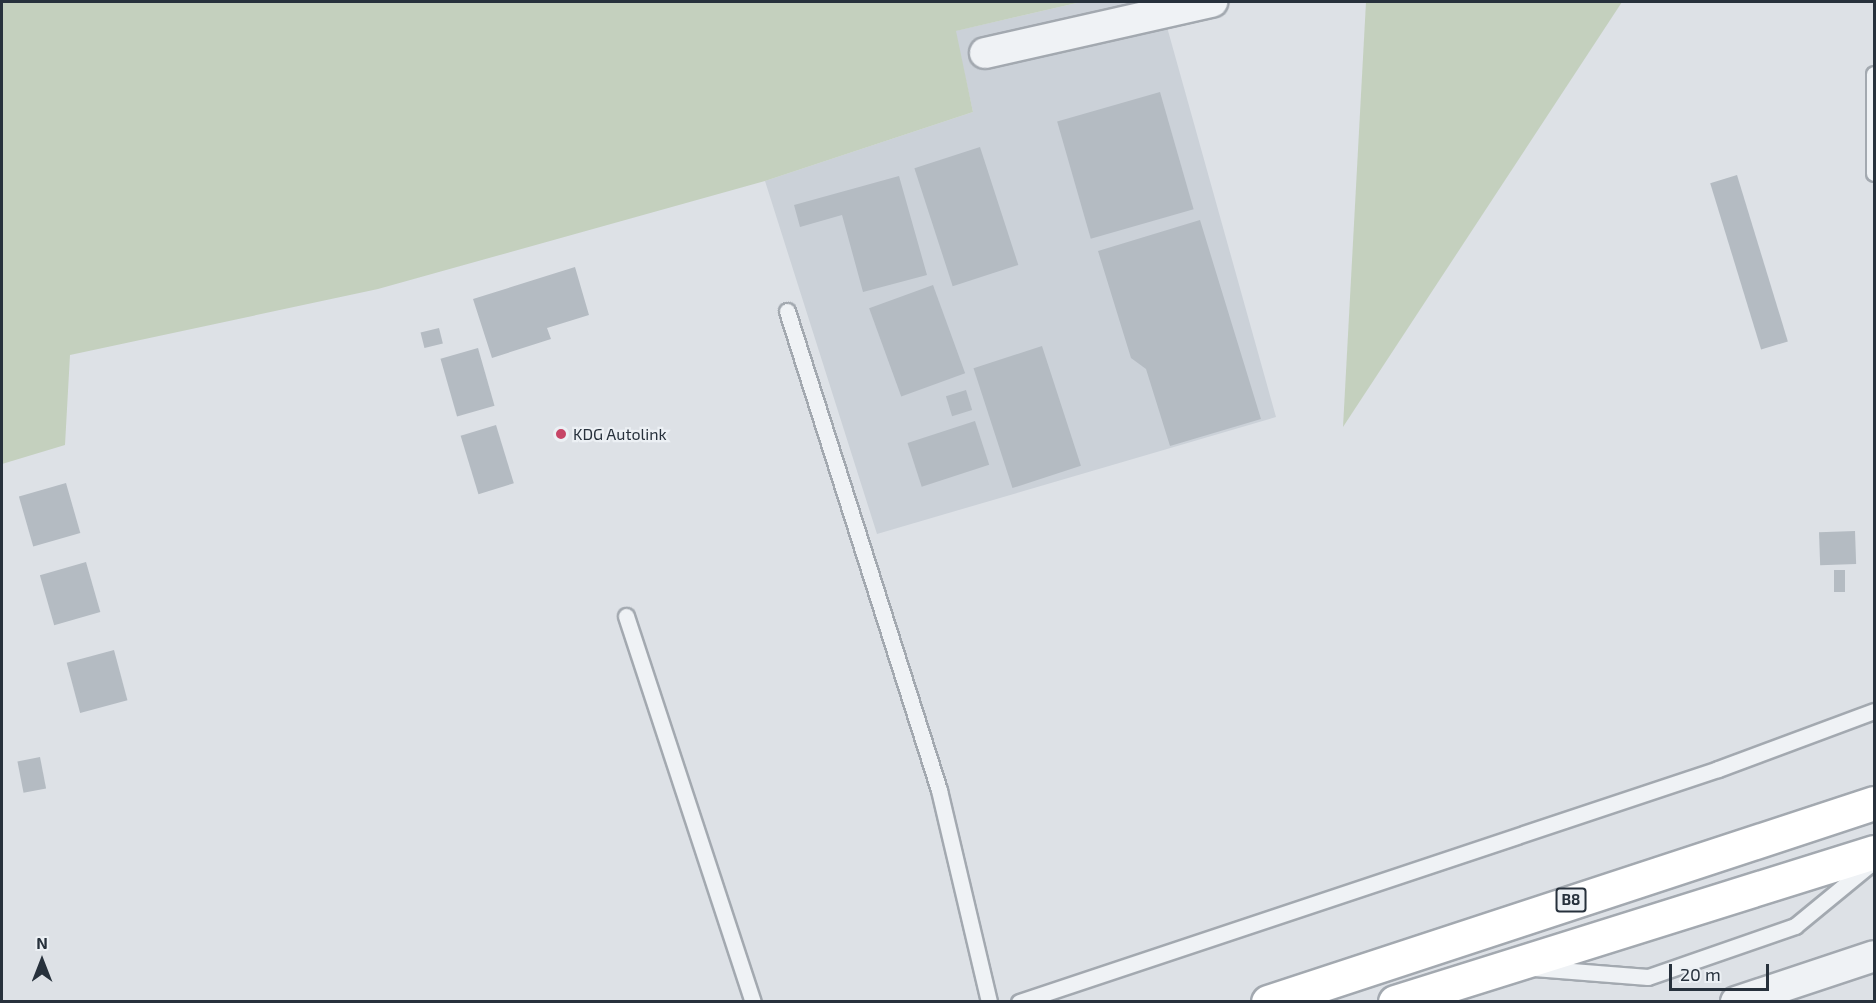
<!DOCTYPE html>
<style>
body{margin:0}
#map{position:relative;width:1876px;height:1003px;overflow:hidden;background:#dde1e6;font-family:"Exo 2",sans-serif}
div>[style]{position:absolute}
[style*='--x']{left:calc(var(--x)*1px);top:calc(var(--y)*1px);width:calc(var(--w)*1px);rotate:calc(var(--a)*1deg)}
.built>*{inset:0;background:#cbd1d8}
.green>*{inset:0;background:#c4d0be}
.building>*{inset:0;background:#b4bbc2;transform-origin:0 0}
.roads{filter:drop-shadow(2px 0 #a3a9b0) drop-shadow(-2px 0 #a3a9b0) drop-shadow(0 2px #a3a9b0) drop-shadow(0 -2px #a3a9b0)}
.lane>*{height:15px;margin:-7.5px;padding:0 7.5px;transform-origin:7.5px;border-radius:7.5px;background:#eff2f5}
.street>*{height:30px;margin:-15px;padding:0 15px;transform-origin:15px;border-radius:15px;background:#eff2f5}
.highway>*{height:33px;margin:-16.5px;padding:0 16.5px;transform-origin:16.5px;border-radius:16.5px;background:#fff}
.dots>*{width:16px;height:16px;translate:-50% -50%;box-sizing:border-box;border:3px solid #ecf0f4;border-radius:50%}
span{translate:-50% -50%;white-space:nowrap;text-align:center;line-height:1.15;-webkit-text-stroke:4.5px #ecf0f4;paint-order:stroke}
.shield-label span{padding:2px 4px;background:#ecf0f4;border:2px solid;border-radius:4px;-webkit-text-stroke-width:0}
.shield-label{font-size:15px;color:#27313c;font-weight:700}
.poi-label{font-size:16px;color:#27313c}
.left{translate:0 -50%;text-align:left}
.frame{position:absolute;inset:0;border:3px solid #27313c;pointer-events:none}
.north{position:absolute;left:12px;top:931px;width:60px;height:60px;-webkit-text-stroke:4px #ecf0f4;paint-order:stroke;rotate:0deg;font-size:16px;font-weight:700;line-height:24px;text-align:center;color:#27313c}
.north::after{content:'';display:block;margin:auto;width:21px;height:27px;background:#27313c;clip-path:polygon(50% 0,100% 100%,50% 72%,0 100%)}
.scale{position:absolute;left:1669px;top:964px;width:100px;height:27px;box-sizing:border-box;border:3px solid #27313c;border-top:0;padding-left:8px;font-size:18px;line-height:21px;white-space:nowrap;color:#27313c;-webkit-text-stroke:4px #ecf0f4;paint-order:stroke}
</style>
<div id="map">
<div class="built">
<i style="clip-path:polygon(1081px 2px,1160px 2px,1276px 417px,877px 534px,765px 181px,973px 112px,955px 31px)"></i>
</div>
<div class="green">
<i style="clip-path:polygon(2px 2px,1081px 2px,956px 31px,973px 112px,765px 181px,378px 289px,70px 355px,65px 445px,2px 464px)"></i>
<i style="clip-path:polygon(1366px 2px,1622px 2px,1343px 427px)"></i>
</div>
<div class="building">
<i style="left:1160px;top:92px;width:122px;height:107px;rotate:74deg"></i>
<i style="left:980px;top:147px;width:124px;height:69px;rotate:72deg"></i>
<i style="left:1737px;top:175px;width:174px;height:28px;rotate:73deg"></i>
<i style="clip-path:polygon(899px 176px,927px 275px,863px 292px,842px 215px,800px 227px,794px 205px)"></i>
<i style="clip-path:polygon(1200px 220px,1261px 419px,1170px 446px,1146px 369px,1131px 358px,1098px 251px)"></i>
<i style="clip-path:polygon(575px 267px,589px 315px,547px 328px,551px 339px,492px 358px,473px 299px)"></i>
<i style="left:933px;top:285px;width:94px;height:68px;rotate:70deg"></i>
<i style="left:439px;top:328px;width:16px;height:19px;rotate:76deg"></i>
<i style="left:1042px;top:346px;width:126px;height:72px;rotate:72deg"></i>
<i style="left:478px;top:348px;width:60px;height:39px;rotate:74deg"></i>
<i style="left:966px;top:390px;width:21px;height:21px;rotate:73deg"></i>
<i style="left:975px;top:421px;width:46px;height:71px;rotate:72deg"></i>
<i style="left:496px;top:425px;width:61px;height:37px;rotate:73deg"></i>
<i style="left:66px;top:483px;width:52px;height:49px;rotate:74deg"></i>
<i style="left:1855px;top:531px;width:33px;height:36px;rotate:88deg"></i>
<i style="left:86px;top:562px;width:52px;height:48px;rotate:74deg"></i>
<i style="left:1834px;top:570px;width:11px;height:22px"></i>
<i style="left:114px;top:650px;width:52px;height:49px;rotate:75deg"></i>
<i style="left:40px;top:757px;width:32px;height:23px;rotate:79deg"></i>
</div>
<div class="roads">
<div class="lane">
<i style="--x:1874;--y:74;--w:99;--a:90"></i>
<i style="--x:787;--y:311;--w:503;--a:72.39"></i>
<i style="--x:939;--y:790;--w:218;--a:76.7"></i>
<i style="--x:626;--y:616;--w:406;--a:71.8"></i>
<i style="--x:1534;--y:968;--w:114;--a:4.5"></i>
<i style="--x:1648;--y:977;--w:156;--a:-19.1"></i>
<i style="--x:1795;--y:926;--w:102;--a:-39.4"></i>
<i style="--x:1019;--y:1002;--w:737;--a:-18.43"></i>
<i style="--x:1718;--y:769;--w:166;--a:-20.4"></i>
</div>
<div class="street">
<i style="--x:985;--y:53;--w:233;--a:-12.7"></i>
<i style="--x:1736;--y:1002;--w:145;--a:-18.4"></i>
</div>
<div class="highway">
<i style="--x:1268;--y:1002;--w:638;--a:-18.18"></i>
<i style="--x:1395;--y:1002;--w:502;--a:-17.39"></i>
</div>
</div>
<div class="dots">
<i style="left:561px;top:434px;background:#c74566"></i>
</div>
<div class="shield-label">
<span style="left:1571px;top:900px">B8</span>
</div>
<div class="poi-label">
<span class="left" style="left:573px;top:434px">KDG Autolink</span>
</div>
<div class="frame"></div>
<div class="north">N</div>
<div class="scale">20 m</div>
</div>
